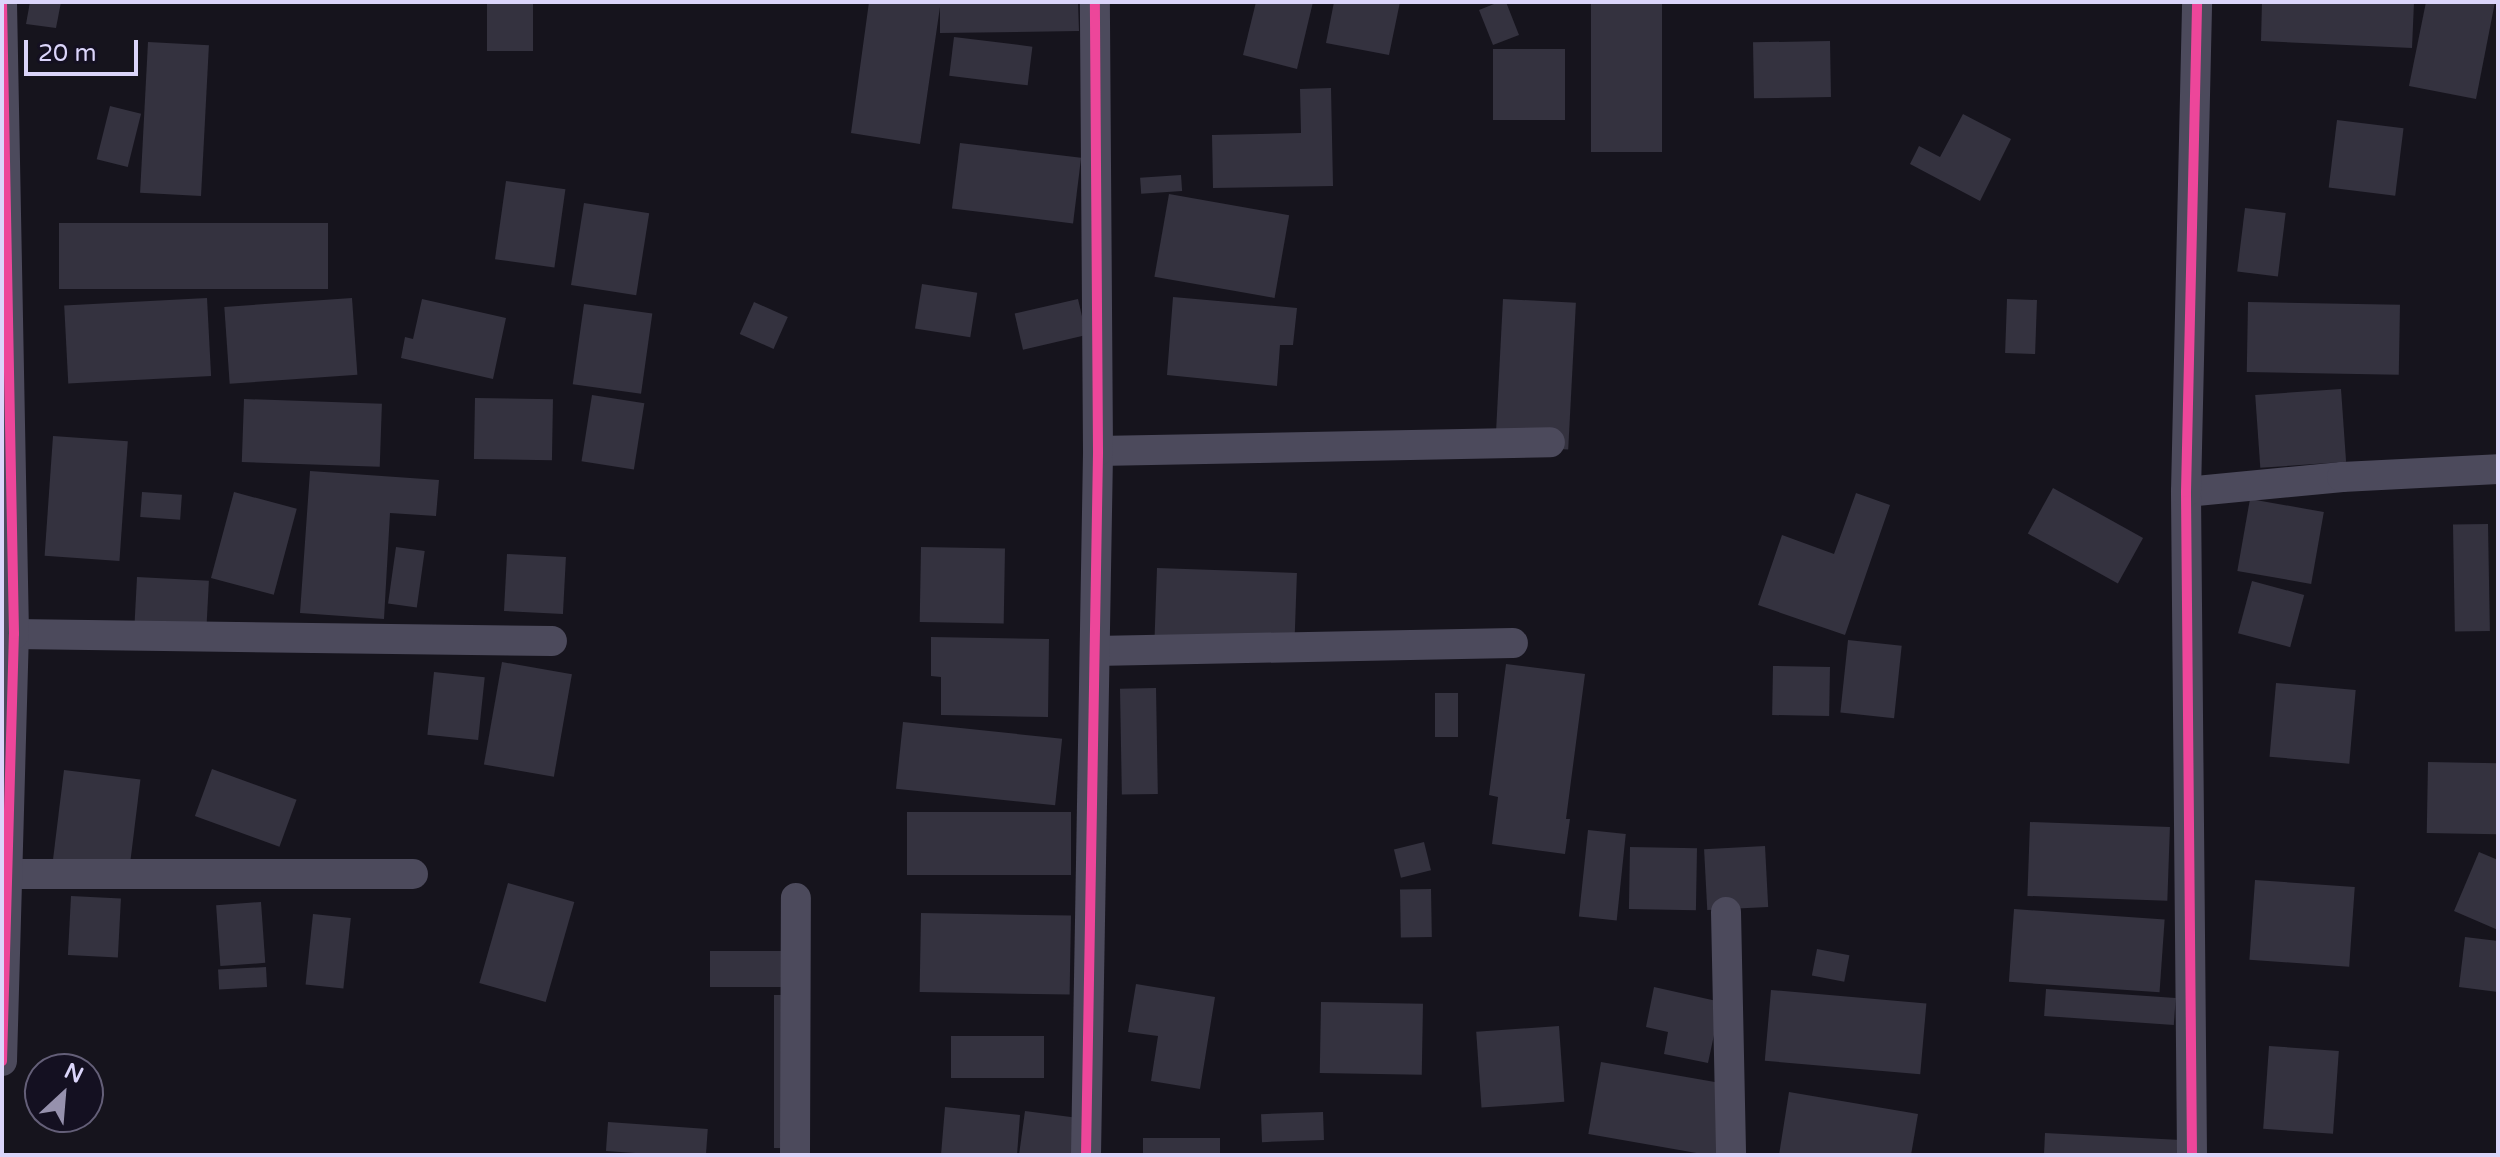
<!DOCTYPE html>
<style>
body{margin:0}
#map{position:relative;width:2500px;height:1157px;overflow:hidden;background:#16141d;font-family:"Varela Round",sans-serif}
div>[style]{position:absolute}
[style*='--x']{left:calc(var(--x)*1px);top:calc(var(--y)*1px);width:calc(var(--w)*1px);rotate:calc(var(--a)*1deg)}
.building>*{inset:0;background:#34323f;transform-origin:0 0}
.minor>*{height:30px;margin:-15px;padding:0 15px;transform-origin:15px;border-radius:15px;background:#4c4a5c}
.cycleway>*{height:10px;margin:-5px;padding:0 5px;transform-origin:5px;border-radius:5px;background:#ed469a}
span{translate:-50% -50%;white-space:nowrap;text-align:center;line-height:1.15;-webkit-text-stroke:8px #141021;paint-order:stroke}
.frame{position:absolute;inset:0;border:4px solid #dbd5fa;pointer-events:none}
.north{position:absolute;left:24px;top:1053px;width:80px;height:80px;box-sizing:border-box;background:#141021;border:2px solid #645f78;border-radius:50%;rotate:26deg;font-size:22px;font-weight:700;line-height:32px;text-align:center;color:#dbd5fa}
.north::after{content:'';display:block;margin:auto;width:28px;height:36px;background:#9691ad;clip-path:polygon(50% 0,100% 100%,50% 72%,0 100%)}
.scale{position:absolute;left:24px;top:40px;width:114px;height:36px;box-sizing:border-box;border:4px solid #dbd5fa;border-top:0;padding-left:10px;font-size:24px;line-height:28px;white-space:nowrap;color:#dbd5fa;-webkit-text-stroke:6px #141021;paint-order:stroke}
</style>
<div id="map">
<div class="building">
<i style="clip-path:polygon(30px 2px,61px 2px,56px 28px,26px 24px)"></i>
<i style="left:487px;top:2px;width:46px;height:49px"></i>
<i style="clip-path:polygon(869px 2px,1078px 2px,1079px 31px,940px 33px,940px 7px,920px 144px,851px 133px)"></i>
<i style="clip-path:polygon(1256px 2px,1313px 2px,1297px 69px,1243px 55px)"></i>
<i style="clip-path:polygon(1334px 2px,1400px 2px,1389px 55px,1326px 43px)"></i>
<i style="clip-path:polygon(1499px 2px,1506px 2px,1519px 35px,1493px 45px,1479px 10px)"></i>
<i style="left:1591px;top:2px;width:71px;height:150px"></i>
<i style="clip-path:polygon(2262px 2px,2414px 2px,2412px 48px,2261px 41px)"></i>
<i style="clip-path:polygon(2426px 2px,2495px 2px,2476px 99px,2409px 86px)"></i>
<i style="left:954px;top:37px;width:79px;height:39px;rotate:7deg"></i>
<i style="left:1830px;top:41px;width:56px;height:77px;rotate:89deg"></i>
<i style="left:148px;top:42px;width:61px;height:151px;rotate:3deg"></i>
<i style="left:1493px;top:49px;width:72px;height:71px"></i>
<i style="clip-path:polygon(1331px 88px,1333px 186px,1213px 188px,1212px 135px,1301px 133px,1300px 89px)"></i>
<i style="left:110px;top:106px;width:32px;height:55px;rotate:14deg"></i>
<i style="clip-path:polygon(1963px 114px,2011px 139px,1980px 201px,1910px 164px,1919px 146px,1940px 157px)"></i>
<i style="left:2337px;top:120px;width:67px;height:68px;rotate:7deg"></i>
<i style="left:960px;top:143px;width:122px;height:66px;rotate:7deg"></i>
<i style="left:1181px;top:175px;width:16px;height:41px;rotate:86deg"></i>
<i style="left:506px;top:181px;width:60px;height:79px;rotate:8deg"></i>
<i style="left:1169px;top:194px;width:122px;height:84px;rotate:10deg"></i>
<i style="left:584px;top:203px;width:66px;height:83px;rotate:9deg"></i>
<i style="left:2245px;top:208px;width:41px;height:64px;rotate:7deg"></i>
<i style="left:59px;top:223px;width:269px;height:66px"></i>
<i style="left:922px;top:284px;width:56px;height:45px;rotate:9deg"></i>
<i style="clip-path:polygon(1173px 297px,1297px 308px,1293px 345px,1280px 345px,1277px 386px,1167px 375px)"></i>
<i style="left:207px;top:298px;width:78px;height:143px;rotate:87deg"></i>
<i style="left:352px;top:298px;width:77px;height:128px;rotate:86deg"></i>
<i style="clip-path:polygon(422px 299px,506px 318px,493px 379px,401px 358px,405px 337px,413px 339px)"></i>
<i style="left:1078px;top:299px;width:37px;height:65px;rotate:77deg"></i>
<i style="left:1503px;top:299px;width:73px;height:147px;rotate:3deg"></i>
<i style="left:2007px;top:299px;width:30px;height:54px;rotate:2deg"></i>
<i style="left:754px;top:302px;width:37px;height:35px;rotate:24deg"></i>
<i style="left:2248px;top:302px;width:152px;height:70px;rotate:1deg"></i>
<i style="left:584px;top:304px;width:69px;height:81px;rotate:8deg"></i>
<i style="left:2341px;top:389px;width:73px;height:86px;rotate:86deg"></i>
<i style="left:592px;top:395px;width:53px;height:67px;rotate:9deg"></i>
<i style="left:475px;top:398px;width:78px;height:61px;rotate:1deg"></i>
<i style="left:244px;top:399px;width:138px;height:63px;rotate:2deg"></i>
<i style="left:53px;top:436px;width:75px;height:120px;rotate:4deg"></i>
<i style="clip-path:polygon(310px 471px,439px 480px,436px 516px,390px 513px,384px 619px,300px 613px)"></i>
<i style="left:2053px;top:488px;width:103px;height:52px;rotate:29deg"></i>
<i style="left:142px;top:492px;width:40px;height:25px;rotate:4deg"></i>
<i style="left:234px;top:492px;width:65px;height:89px;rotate:15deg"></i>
<i style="clip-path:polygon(1856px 493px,1890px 505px,1845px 635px,1758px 605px,1782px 535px,1834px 554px)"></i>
<i style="left:2250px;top:499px;width:75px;height:73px;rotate:10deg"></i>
<i style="left:2488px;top:524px;width:107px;height:35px;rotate:89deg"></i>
<i style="left:396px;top:547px;width:29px;height:57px;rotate:8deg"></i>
<i style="left:921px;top:547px;width:84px;height:75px;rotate:1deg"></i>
<i style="left:507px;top:554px;width:59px;height:57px;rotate:3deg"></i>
<i style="left:1157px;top:568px;width:140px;height:75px;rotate:2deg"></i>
<i style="left:137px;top:577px;width:72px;height:47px;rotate:3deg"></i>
<i style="left:2252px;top:581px;width:54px;height:54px;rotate:15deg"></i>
<i style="clip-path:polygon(931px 637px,1049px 639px,1048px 717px,941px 715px,941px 677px,931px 676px)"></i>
<i style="left:1848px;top:640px;width:54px;height:73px;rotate:6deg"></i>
<i style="left:502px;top:662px;width:71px;height:104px;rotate:10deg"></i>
<i style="clip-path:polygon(1506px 664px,1585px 674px,1566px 819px,1570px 819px,1565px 854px,1492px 844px,1498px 797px,1489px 795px)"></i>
<i style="left:1773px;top:666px;width:57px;height:49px;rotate:1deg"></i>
<i style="left:434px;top:672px;width:51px;height:63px;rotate:6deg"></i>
<i style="left:2276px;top:683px;width:80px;height:74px;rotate:5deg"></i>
<i style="left:1156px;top:688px;width:106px;height:36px;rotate:89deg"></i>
<i style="left:1435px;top:693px;width:23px;height:44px"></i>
<i style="left:903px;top:722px;width:160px;height:67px;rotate:6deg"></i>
<i style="left:2428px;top:762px;width:70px;height:71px;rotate:1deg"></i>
<i style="left:212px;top:769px;width:90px;height:50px;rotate:20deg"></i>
<i style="left:64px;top:770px;width:77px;height:91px;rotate:7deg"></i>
<i style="left:907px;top:812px;width:164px;height:63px"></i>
<i style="left:2030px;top:822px;width:140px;height:74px;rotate:2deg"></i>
<i style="left:1588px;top:830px;width:38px;height:87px;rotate:6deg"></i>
<i style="left:1424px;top:842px;width:29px;height:31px;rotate:76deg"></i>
<i style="left:1765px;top:846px;width:61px;height:61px;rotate:87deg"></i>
<i style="left:1630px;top:847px;width:67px;height:62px;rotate:1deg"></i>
<i style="clip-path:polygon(2479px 852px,2498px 860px,2498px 930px,2454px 911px)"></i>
<i style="left:2255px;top:880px;width:100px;height:80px;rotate:4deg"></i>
<i style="left:508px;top:883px;width:69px;height:104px;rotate:16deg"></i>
<i style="left:1431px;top:889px;width:48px;height:31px;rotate:89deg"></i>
<i style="left:71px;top:896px;width:50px;height:59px;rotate:3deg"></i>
<i style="left:261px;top:902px;width:61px;height:45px;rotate:86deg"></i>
<i style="left:2014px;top:909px;width:151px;height:73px;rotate:4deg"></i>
<i style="left:921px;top:913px;width:150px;height:79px;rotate:1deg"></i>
<i style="left:313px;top:914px;width:38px;height:71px;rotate:6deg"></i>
<i style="clip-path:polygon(2465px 937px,2498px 941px,2498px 992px,2459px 987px)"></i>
<i style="left:1817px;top:949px;width:33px;height:27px;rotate:11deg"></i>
<i style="left:710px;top:951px;width:95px;height:36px"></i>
<i style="left:266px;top:967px;width:20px;height:48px;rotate:87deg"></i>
<i style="clip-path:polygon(1136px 984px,1215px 997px,1200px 1089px,1151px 1081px,1158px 1036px,1128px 1032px)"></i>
<i style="clip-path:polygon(1654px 987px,1721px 1002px,1708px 1063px,1664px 1054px,1668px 1032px,1646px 1027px)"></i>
<i style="left:2046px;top:989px;width:130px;height:27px;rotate:4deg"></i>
<i style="left:1771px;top:990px;width:156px;height:71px;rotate:5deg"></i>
<i style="left:774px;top:995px;width:33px;height:153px"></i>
<i style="left:1321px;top:1002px;width:102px;height:71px;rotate:1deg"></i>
<i style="left:1559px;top:1026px;width:76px;height:83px;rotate:86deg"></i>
<i style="left:1044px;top:1036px;width:42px;height:93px;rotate:90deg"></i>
<i style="left:2269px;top:1046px;width:70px;height:83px;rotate:4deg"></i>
<i style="left:1601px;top:1062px;width:130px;height:73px;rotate:10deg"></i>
<i style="clip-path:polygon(1789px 1092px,1918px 1114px,1911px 1155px,1779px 1155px)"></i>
<i style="clip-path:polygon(945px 1107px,1020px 1115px,1017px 1155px,941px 1155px)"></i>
<i style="clip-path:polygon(1025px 1111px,1086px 1119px,1082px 1155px,1019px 1155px)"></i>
<i style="left:1323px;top:1112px;width:28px;height:62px;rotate:88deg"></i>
<i style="left:608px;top:1122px;width:100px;height:29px;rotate:4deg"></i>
<i style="clip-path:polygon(2045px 1133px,2181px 1140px,2180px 1155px,2044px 1155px)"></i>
<i style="left:1143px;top:1138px;width:77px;height:17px"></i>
</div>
<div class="minor">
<i style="--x:1098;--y:451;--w:452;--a:-1.1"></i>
<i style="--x:2186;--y:492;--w:157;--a:-5.5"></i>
<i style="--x:2342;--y:477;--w:156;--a:-2.9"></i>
<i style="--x:14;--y:634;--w:538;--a:0.75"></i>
<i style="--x:1095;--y:651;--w:418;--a:-1.1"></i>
<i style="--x:8;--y:874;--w:405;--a:0"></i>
<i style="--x:1726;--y:912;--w:243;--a:88.8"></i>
<i style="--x:2;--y:1061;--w:427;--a:-88.4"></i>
<i style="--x:14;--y:634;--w:632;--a:-91.09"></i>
<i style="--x:795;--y:1155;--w:257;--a:-89.8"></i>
<i style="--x:1086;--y:1155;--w:704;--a:-89.02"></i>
<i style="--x:1098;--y:451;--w:449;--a:-90.4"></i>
<i style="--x:2192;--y:1155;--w:663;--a:-90.52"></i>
<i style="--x:2186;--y:492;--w:490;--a:-88.7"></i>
</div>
<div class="cycleway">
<i style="--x:2;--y:1061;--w:427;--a:-88.4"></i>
<i style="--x:14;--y:634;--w:632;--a:-91.09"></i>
<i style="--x:1086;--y:1155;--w:704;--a:-89.02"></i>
<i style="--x:1098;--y:451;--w:449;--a:-90.4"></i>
<i style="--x:2192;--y:1155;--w:663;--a:-90.52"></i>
<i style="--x:2186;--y:492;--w:490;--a:-88.7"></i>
</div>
<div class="frame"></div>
<div class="north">N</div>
<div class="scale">20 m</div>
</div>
